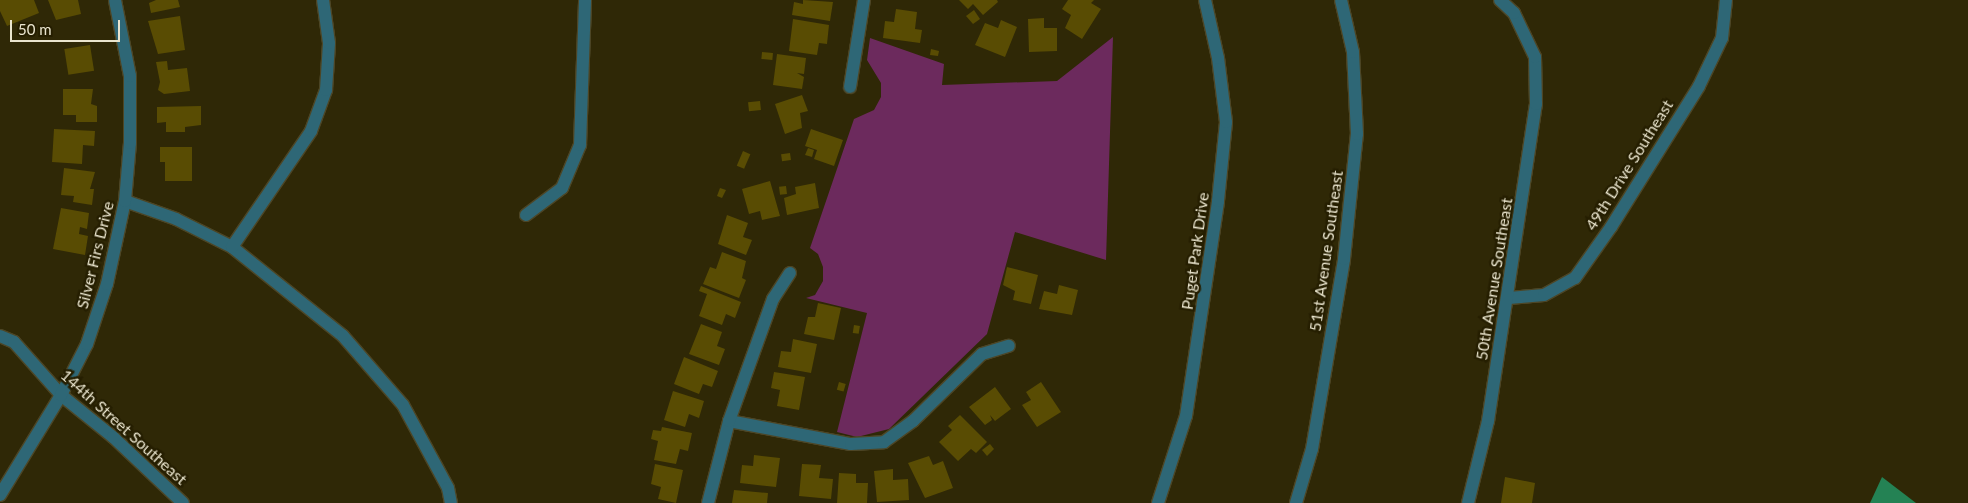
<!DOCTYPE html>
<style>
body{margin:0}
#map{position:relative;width:1968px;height:503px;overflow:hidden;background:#2f2806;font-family:Lato,sans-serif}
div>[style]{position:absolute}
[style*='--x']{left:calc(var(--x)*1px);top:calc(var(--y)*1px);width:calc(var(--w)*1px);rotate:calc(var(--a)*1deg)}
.green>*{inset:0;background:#6c2a5d}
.water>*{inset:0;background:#248254}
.building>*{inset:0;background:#594c03;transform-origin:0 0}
.roads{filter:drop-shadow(1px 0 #4d4626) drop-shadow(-1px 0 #4d4626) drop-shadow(0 1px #4d4626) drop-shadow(0 -1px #4d4626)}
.minor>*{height:12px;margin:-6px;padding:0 6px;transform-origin:6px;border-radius:6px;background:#2e6776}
.tertiary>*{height:12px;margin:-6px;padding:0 6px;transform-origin:6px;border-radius:6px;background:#2e6776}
span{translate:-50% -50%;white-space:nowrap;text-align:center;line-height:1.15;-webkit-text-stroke:5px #251e00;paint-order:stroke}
.street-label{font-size:16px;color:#eae5ce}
.scale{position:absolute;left:10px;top:20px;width:110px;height:22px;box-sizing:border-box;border:2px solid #eae5ce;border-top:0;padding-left:6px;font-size:15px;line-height:18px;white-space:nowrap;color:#eae5ce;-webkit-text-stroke:4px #251e00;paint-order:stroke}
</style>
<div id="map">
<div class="green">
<i style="clip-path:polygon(1113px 37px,1106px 260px,1015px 232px,987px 334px,889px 429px,857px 437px,837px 432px,867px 313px,806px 298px,815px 295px,823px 281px,823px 267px,818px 254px,810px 248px,854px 119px,874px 110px,881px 97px,881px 83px,867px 60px,870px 38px,944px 64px,942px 85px,1057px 81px)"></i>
</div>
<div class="water">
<i style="clip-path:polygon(1882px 477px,1916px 503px,1870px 503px)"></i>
</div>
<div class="building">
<i style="clip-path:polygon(0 0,34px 0,39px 13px,7px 26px,0 11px)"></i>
<i style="clip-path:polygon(48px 0,78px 0,81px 14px,56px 20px)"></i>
<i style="clip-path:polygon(156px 0,178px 0,180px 7px,151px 13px,149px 3px)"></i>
<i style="clip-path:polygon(803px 0,833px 2px,830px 21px,792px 15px,794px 2px,803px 4px)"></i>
<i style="clip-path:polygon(959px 0,997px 0,998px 2px,983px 15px,973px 4px,968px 9px)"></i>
<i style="clip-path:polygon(1068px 0,1094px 0,1091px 3px,1101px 9px,1082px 39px,1065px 28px,1071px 15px,1062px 9px)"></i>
<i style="clip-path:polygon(896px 9px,917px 12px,915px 29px,922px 30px,920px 43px,883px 38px,885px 21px,894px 22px)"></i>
<i style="clip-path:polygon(974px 10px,980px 19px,973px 24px,966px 16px)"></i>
<i style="clip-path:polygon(180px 16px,185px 50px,158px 54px,148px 21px)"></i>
<i style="clip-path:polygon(1044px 18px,1044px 28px,1057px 28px,1057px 51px,1029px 52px,1028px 19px)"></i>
<i style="clip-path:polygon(793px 19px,829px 25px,827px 44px,819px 43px,817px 55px,789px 51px)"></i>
<i style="clip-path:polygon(1001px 20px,1017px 27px,1005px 57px,975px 45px,985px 23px,998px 28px)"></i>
<i style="left:90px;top:45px;width:26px;height:26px;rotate:81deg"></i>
<i style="clip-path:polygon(931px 49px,939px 51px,938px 56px,930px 55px)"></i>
<i style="left:762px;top:52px;width:11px;height:7px;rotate:5deg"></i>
<i style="clip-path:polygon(777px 54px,806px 58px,804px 74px,797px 73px,804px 77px,802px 89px,773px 85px)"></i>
<i style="clip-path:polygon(167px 61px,168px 70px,187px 68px,190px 91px,164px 94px,158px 90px,160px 82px,156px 62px)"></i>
<i style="clip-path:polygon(63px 89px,93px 89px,91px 104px,97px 106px,97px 122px,76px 122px,76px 115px,63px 115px)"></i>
<i style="clip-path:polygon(802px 95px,808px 111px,800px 113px,802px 128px,785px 134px,775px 104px)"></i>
<i style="left:760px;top:101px;width:9px;height:12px;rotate:84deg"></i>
<i style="clip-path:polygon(201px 106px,201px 125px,185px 127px,185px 132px,166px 132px,166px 122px,157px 123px,157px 107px)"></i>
<i style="clip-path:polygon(54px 129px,95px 131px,94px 146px,83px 145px,82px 164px,52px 162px)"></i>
<i style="clip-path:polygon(811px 129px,843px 140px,834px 166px,814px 159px,817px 150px,805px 146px)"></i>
<i style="clip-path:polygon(160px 147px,192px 147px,192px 181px,165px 181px,165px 162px,160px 162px)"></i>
<i style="clip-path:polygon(808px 148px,814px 150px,812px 157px,805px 155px)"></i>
<i style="left:743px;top:151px;width:8px;height:16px;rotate:23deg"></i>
<i style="left:790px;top:153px;width:7px;height:9px;rotate:82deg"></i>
<i style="clip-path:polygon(64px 168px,95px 172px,90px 189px,94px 189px,92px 205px,73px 202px,74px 196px,61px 195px)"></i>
<i style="clip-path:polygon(770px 181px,780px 216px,762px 220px,760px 211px,749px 214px,742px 189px)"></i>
<i style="clip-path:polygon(815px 183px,819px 208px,787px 215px,784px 198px,796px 194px,795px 187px)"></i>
<i style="left:786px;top:186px;width:8px;height:7px;rotate:83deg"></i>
<i style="clip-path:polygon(720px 188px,726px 190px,722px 198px,717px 196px)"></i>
<i style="clip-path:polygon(61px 208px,89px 213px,87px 229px,80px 227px,79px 234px,88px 236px,85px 255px,53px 249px)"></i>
<i style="clip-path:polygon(727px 215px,748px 223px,743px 237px,752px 240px,746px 255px,718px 244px)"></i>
<i style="clip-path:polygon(722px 252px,746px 261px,742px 278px,746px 280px,739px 298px,703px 284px,710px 267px,716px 269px)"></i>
<i style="clip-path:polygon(1007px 267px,1038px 275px,1031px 304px,1013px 300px,1015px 291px,1003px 285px)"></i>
<i style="clip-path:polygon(1059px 285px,1078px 290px,1072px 315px,1039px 309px,1044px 291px,1057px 294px)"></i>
<i style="clip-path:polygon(701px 286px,741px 302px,735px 318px,726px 314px,722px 325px,699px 316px,707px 294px,699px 291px)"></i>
<i style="clip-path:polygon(818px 303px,841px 308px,834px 340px,804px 334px,808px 317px,815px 317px)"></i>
<i style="clip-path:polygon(701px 324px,722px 332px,717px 346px,725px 349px,719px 365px,689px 354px)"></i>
<i style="left:854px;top:325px;width:6px;height:8px;rotate:9deg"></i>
<i style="clip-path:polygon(793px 339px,817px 344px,811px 373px,778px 367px,781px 351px,791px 352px)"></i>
<i style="clip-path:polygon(684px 357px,718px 371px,712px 387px,703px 384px,699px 394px,674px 384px)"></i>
<i style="clip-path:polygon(774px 372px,805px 377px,799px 410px,777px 406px,780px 390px,771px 388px)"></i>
<i style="left:839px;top:382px;width:7px;height:8px;rotate:16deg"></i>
<i style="clip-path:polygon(1041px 382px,1061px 412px,1037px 427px,1022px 405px,1031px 400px,1026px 392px)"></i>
<i style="clip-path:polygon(995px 387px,1011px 409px,995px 421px,990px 415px,992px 420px,985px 425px,969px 407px)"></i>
<i style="clip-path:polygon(673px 391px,704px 401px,699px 418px,689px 414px,685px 427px,664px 420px)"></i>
<i style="clip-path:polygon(960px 415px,987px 442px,976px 453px,971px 449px,958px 461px,939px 442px,952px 430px,948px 426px)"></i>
<i style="clip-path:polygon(662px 427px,692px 433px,688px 451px,680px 449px,676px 464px,654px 460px,658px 441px,651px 439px,653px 430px,661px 431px)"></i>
<i style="clip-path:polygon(990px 444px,994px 449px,987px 456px,982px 450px)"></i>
<i style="clip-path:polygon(754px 455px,780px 458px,776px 487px,740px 483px,742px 465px,753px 466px)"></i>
<i style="clip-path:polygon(929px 456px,933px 465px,943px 461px,953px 488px,925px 498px,908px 463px)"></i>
<i style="clip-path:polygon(655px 464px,683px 470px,676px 503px,658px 499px,661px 487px,651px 484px)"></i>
<i style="clip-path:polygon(802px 464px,821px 465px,819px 478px,833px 479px,831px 499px,799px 496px)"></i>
<i style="clip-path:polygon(893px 469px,893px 480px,908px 479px,909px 500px,877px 502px,874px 471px)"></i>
<i style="clip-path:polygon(839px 473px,856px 474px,856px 483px,868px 483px,867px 503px,837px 503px)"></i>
<i style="clip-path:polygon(1505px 477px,1535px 483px,1532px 503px,1501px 503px)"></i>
<i style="clip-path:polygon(734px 490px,768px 493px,767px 503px,732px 503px)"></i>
</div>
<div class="roads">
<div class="minor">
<i style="--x:850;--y:87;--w:88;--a:-80.9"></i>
<i style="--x:125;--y:201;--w:54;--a:19.4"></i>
<i style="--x:176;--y:219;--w:63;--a:26.6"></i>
<i style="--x:232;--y:247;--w:142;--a:38.7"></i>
<i style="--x:343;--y:336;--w:91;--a:49"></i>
<i style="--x:403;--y:405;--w:94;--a:61.5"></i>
<i style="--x:448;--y:488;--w:15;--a:79"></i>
<i style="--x:526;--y:215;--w:45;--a:-36.9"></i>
<i style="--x:562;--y:188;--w:47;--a:-67.3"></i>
<i style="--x:580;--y:145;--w:145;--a:-88"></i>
<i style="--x:232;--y:247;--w:140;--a:-55.7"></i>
<i style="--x:311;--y:131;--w:44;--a:-69.9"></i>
<i style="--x:326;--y:90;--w:47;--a:-86.3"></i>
<i style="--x:329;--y:43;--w:43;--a:-97.9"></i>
<i style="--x:1509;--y:298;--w:35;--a:-5"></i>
<i style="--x:1544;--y:295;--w:35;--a:-29"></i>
<i style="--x:1575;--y:278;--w:62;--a:-54.8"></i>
<i style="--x:1611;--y:227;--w:166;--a:-58"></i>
<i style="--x:1699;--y:86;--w:53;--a:-64.4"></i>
<i style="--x:1722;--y:38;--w:38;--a:-84"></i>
<i style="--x:0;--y:336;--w:15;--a:23"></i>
<i style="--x:14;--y:342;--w:71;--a:48.4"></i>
<i style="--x:61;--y:395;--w:67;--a:38.9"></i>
<i style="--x:113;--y:437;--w:96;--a:43.3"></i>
<i style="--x:729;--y:421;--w:124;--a:10.7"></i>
<i style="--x:851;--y:444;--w:33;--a:-3"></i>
<i style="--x:884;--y:442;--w:36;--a:-36"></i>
<i style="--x:913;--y:421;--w:96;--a:-44.2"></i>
<i style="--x:982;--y:354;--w:28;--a:-17"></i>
<i style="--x:0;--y:495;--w:117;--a:-58.6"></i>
<i style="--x:61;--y:395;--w:57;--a:-63"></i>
<i style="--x:87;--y:344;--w:63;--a:-71.6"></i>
<i style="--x:107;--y:284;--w:85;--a:-77.8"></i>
<i style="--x:125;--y:201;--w:58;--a:-85.1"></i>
<i style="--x:130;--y:143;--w:67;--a:-90"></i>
<i style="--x:130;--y:76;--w:77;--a:-101.2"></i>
<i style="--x:708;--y:503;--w:85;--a:-75.6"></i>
<i style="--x:729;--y:421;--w:130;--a:-70.2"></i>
<i style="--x:773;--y:299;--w:31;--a:-57"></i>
<i style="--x:1296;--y:503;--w:56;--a:-73.5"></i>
<i style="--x:1312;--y:449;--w:193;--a:-80.4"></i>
<i style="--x:1344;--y:259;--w:126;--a:-84.1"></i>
<i style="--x:1357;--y:134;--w:82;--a:-92.8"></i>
<i style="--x:1353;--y:52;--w:53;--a:-103"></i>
<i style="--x:1468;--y:503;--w:84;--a:-76.3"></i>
<i style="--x:1488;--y:421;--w:321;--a:-81.4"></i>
<i style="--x:1536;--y:104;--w:47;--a:-91.2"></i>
<i style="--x:1535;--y:57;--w:49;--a:-115.5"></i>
<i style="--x:1514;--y:13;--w:19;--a:-137"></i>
</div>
<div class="tertiary">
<i style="--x:1158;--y:503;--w:91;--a:-72.2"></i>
<i style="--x:1186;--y:416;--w:217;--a:-81.5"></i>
<i style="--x:1218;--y:201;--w:79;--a:-84.2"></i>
<i style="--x:1226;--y:122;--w:64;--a:-97.1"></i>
<i style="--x:1218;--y:58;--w:59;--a:-102.6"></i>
</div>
</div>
<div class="street-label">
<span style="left:1629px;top:165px;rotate:-58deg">49th Drive Southeast</span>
<span style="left:1195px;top:251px;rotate:-82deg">Puget Park Drive</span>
<span style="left:1326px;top:251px;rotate:-82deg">51st Avenue Southeast</span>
<span style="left:95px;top:255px;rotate:-76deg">Silver Firs Drive</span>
<span style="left:1494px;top:279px;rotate:-81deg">50th Avenue Southeast</span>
<span style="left:124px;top:427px;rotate:42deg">144th Street Southeast</span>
</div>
<div class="scale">50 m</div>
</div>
